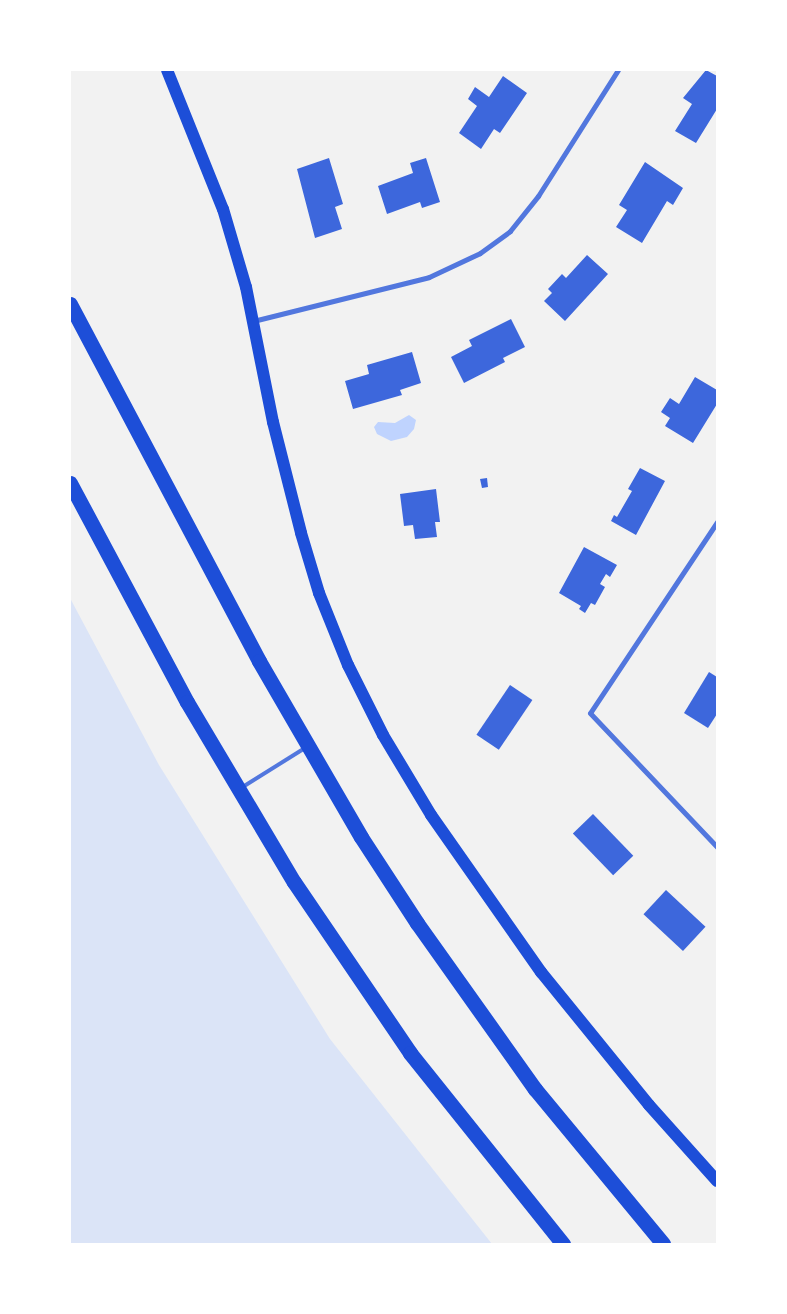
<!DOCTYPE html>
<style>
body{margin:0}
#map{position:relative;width:787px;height:1314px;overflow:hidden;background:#f2f2f2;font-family:"Public Sans",sans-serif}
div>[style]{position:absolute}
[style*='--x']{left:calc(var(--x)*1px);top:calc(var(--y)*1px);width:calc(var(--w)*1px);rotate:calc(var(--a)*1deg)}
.green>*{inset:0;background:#dbe4f7}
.water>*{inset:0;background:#bfd3fe}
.building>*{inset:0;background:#3d67dc;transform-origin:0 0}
.service>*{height:4px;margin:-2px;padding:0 2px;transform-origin:2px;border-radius:2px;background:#5277de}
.minor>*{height:5px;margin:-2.5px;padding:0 2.5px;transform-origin:2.5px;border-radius:2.5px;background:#5277de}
.primary>*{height:12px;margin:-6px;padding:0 6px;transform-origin:6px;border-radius:6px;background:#1d4ed8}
.motorway>*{height:15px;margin:-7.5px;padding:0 7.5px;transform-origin:7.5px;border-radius:7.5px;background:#1d4ed8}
span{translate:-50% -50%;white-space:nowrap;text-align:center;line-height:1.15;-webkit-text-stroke:4.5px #fff;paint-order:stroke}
.frame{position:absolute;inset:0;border:71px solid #fff;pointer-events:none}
</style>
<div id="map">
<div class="green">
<i style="clip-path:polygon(70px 598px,159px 765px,330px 1039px,492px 1244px,70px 1244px)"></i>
</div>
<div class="water">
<i style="clip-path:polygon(409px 415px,416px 420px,414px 429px,407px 437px,391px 441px,377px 434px,374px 427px,378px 422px,395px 423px)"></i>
</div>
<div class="building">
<i style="clip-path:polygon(706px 70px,717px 76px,717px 109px,696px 143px,675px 131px,692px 104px,683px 98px)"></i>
<i style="clip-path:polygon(503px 76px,527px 93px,500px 133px,494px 129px,481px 149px,459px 133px,477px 106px,468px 99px,475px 87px,489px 97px)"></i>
<i style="clip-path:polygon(329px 158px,343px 204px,335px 207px,342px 229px,315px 238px,297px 169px)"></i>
<i style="clip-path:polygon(426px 158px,440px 202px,422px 208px,420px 202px,387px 214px,378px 186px,413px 173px,410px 163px)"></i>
<i style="clip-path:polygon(645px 162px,683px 188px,673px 205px,667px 201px,642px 243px,616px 227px,627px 210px,619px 205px)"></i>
<i style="clip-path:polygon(587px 255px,608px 274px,565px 321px,544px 301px,552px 293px,548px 289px,562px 274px,566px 278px)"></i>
<i style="clip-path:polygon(511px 319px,525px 347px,503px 358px,505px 362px,464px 383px,451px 357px,472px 346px,469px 340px)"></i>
<i style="clip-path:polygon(412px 352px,421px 383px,400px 390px,402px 395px,353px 409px,345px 381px,369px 374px,367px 365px)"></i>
<i style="clip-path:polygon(695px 377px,717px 390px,717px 404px,693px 443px,665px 426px,670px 418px,661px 412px,670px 398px,679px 404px)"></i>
<i style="clip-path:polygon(640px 468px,665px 481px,636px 535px,611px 521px,614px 515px,617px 517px,632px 491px,628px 489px)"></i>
<i style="clip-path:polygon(487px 478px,488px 487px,482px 488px,480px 479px)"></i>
<i style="clip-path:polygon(436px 489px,440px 522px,435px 522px,437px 537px,415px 539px,413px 525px,404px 526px,400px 494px)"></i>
<i style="clip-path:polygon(584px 547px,617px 565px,610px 577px,606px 574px,600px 584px,605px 587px,595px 605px,591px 603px,585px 613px,579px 609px,581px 606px,559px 593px)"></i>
<i style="clip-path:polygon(709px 672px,717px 677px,717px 714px,708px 728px,684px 713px)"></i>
<i style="left:510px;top:685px;width:27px;height:60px;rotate:34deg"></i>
<i style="left:593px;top:814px;width:58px;height:28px;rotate:46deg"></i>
<i style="left:666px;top:890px;width:54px;height:33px;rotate:43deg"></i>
</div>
<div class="service">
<i style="--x:241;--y:788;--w:75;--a:-32"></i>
</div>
<div class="minor">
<i style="--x:253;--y:321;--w:181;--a:-14"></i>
<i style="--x:429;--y:277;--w:56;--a:-25.2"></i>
<i style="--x:480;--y:253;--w:37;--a:-36"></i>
<i style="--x:510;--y:231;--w:45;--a:-51.3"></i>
<i style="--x:538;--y:196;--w:149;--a:-57.6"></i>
<i style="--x:717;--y:522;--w:229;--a:123.6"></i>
<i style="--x:590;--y:713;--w:185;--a:46.5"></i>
</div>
<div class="primary">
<i style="--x:167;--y:70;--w:150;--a:68.1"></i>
<i style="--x:223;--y:209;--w:81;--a:73.6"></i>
<i style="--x:246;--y:287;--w:138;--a:78.7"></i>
<i style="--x:273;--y:422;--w:114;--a:75.8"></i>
<i style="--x:301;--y:533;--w:63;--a:73.3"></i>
<i style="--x:319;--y:593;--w:78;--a:68.1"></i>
<i style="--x:348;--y:665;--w:78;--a:63.4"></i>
<i style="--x:383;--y:735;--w:93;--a:59"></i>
<i style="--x:431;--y:815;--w:192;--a:55"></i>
<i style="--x:541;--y:972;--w:171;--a:50.9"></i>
<i style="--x:649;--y:1105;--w:102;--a:48.2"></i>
</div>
<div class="motorway">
<i style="--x:70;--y:304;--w:404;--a:62.1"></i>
<i style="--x:259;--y:661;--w:203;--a:59.9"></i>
<i style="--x:361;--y:837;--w:103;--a:56.9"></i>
<i style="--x:417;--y:923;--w:204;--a:54.6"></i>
<i style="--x:535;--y:1089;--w:201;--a:50.4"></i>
<i style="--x:70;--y:483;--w:248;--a:61.9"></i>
<i style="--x:187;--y:702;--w:209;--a:59.3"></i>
<i style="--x:294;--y:882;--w:207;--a:55.8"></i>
<i style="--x:410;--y:1053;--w:245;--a:51.3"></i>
</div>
<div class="frame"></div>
</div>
